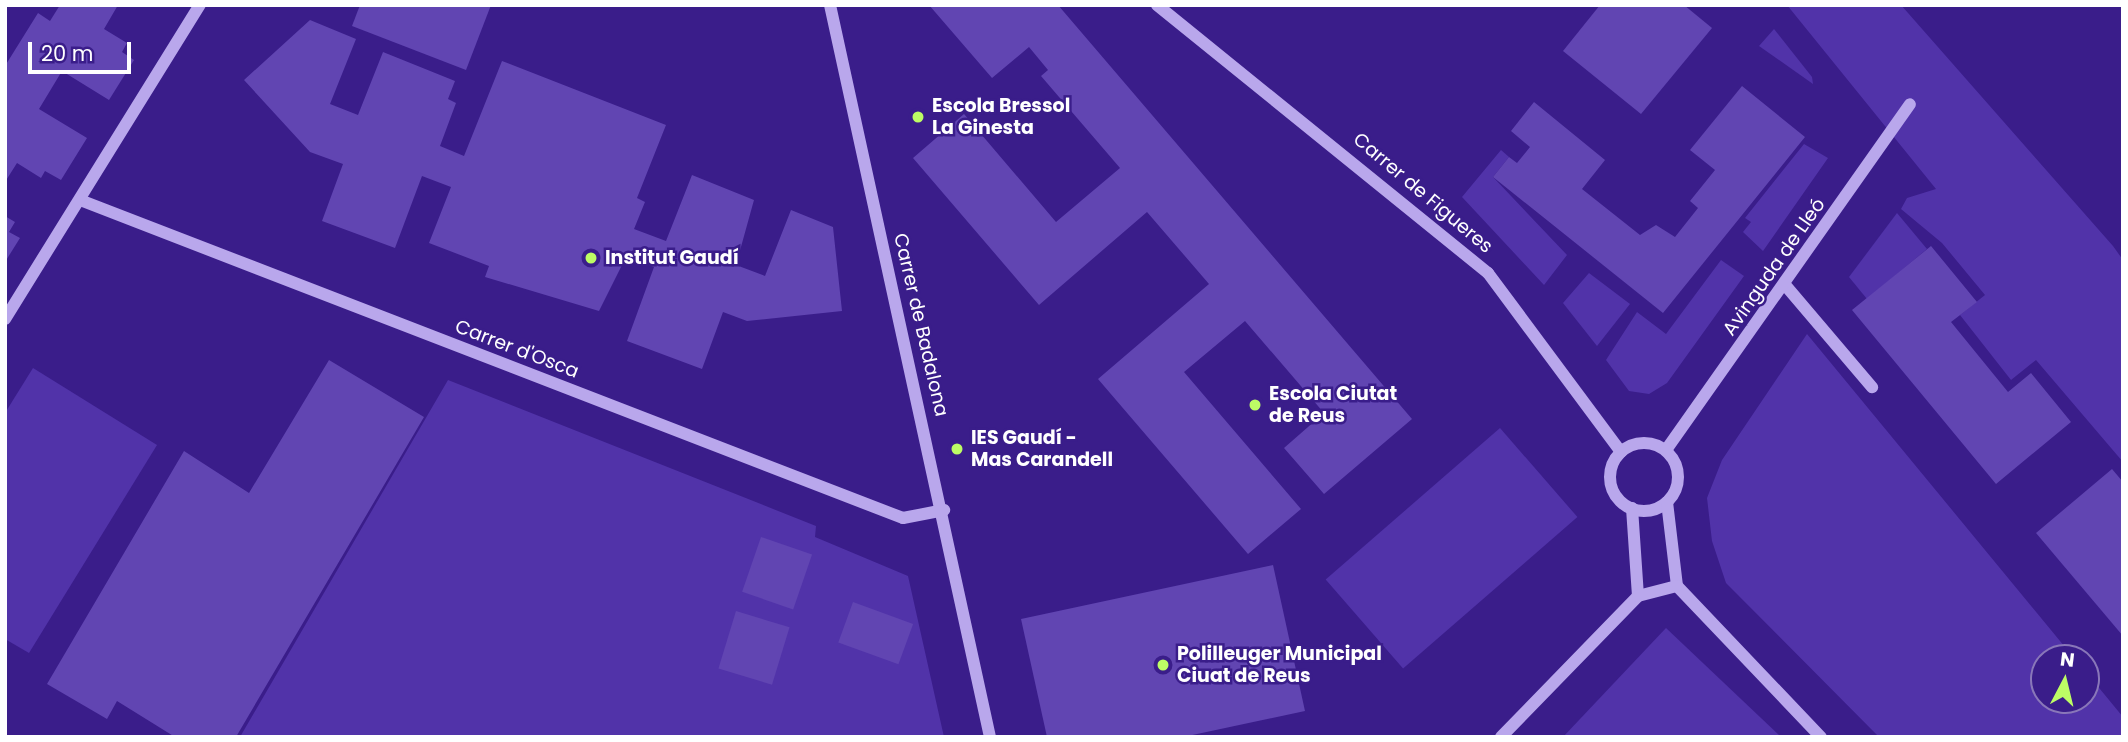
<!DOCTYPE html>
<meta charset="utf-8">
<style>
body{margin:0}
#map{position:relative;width:2128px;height:742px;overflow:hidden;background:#3a1d8a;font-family:Poppins,sans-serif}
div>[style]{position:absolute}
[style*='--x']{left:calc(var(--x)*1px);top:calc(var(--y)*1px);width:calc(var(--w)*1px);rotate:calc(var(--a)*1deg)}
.green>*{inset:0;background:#5133a9;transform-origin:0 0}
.building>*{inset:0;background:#6145b2;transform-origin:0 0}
.minor>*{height:12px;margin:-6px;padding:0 6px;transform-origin:6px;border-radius:6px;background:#b9a7ec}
.minor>.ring{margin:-6px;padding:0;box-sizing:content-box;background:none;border:12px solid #b9a7ec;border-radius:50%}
.dots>*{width:19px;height:19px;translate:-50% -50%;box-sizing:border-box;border:4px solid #3a1d8a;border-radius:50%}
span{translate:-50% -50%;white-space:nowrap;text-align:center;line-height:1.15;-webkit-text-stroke:5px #3a1d8a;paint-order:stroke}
.poi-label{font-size:19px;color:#fff;font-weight:700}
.left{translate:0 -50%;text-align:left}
.street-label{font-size:19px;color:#fff}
.frame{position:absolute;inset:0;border:7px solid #fff;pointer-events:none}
.north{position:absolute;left:2030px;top:644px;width:70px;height:70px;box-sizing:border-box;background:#3a1d8a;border:2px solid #8977b9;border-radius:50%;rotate:7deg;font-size:19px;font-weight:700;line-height:28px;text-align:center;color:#fff}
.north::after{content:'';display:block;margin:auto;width:24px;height:32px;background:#bdfc65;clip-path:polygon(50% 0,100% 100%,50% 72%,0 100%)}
.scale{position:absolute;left:28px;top:42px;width:103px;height:32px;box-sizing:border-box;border:4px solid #fff;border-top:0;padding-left:9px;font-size:21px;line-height:24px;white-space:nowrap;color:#fff;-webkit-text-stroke:5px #3a1d8a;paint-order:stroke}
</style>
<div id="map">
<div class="green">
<i style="clip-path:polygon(1787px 5px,1901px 5px,2113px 246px,2123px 260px,2123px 462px,2036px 360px,2011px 380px,1960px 315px,1985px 295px,1942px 243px,1901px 209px,1907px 198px,1936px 189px)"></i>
<i style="clip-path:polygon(1774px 29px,1812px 77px,1813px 84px,1759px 46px)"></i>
<i style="clip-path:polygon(1804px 144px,1828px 158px,1763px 251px,1743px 232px,1751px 222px,1745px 218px)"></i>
<i style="clip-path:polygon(1501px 150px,1509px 157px,1493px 177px,1567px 255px,1544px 285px,1462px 197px)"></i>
<i style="clip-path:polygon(1897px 213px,1927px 249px,1867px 299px,1849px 277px)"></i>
<i style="clip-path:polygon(1721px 260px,1744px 276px,1667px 383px,1649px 394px,1629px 391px,1606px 360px,1637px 312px,1666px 334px)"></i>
<i style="clip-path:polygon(1589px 273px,1630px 304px,1597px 346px,1563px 303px)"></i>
<i style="clip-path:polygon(1807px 334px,2074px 658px,2044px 658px,2044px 700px,2086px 700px,2086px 672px,2123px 717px,2123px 737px,1879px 737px,1726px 583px,1712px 541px,1707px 498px,1722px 460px)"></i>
<i style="clip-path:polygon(33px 368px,157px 445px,29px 653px,5px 639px,5px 413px)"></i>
<i style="clip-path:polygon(448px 380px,816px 526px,815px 537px,908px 576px,944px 737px,240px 737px)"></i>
<i style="left:1500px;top:428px;width:118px;height:231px;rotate:49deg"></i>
<i style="clip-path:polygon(1666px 628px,1781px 737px,1563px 737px)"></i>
</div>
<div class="building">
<i style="clip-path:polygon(60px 5px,118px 5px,104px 29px,127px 43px,122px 52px,134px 60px,109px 100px,62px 71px,39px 109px,87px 138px,61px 180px,45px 171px,41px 178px,17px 163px,5px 182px,5px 66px,38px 13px,50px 21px)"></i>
<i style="clip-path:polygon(360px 5px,491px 5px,466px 70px,352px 26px)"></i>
<i style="clip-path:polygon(929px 5px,1058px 5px,1412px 419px,1324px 494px,1284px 448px,1324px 413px,1245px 321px,1184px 372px,1301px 509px,1248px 554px,1098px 379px,1209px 284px,1147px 212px,1039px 305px,913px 158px,964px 114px,1056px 222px,1120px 168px,1041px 76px,1048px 70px,1029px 47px,992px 78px)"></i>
<i style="clip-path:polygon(1600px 5px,1684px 5px,1712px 28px,1641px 114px,1563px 51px)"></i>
<i style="clip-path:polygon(310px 20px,356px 39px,330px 104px,358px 115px,383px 52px,455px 81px,448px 99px,456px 103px,440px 146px,464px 156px,502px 61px,666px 125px,637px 198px,645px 202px,634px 229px,666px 241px,692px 175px,754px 200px,736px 265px,765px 276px,791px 210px,833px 227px,842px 311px,747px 321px,723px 312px,702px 369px,627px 341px,654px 267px,626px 257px,599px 311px,485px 277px,489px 266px,429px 243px,451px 187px,422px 176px,395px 248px,322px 221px,343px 164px,310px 152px,244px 80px)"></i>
<i style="clip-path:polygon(1742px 86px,1805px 137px,1663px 313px,1493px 177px,1509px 157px,1517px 163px,1530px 147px,1511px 131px,1534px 102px,1605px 160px,1582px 189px,1640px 235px,1656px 225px,1675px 237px,1698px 208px,1690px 201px,1715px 170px,1690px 150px)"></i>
<i style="clip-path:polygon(5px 216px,15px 222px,9px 232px,20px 238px,5px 262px)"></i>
<i style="clip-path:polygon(1931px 246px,1977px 302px,1951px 322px,2008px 392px,2031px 373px,2071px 422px,1996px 484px,1852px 310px)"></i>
<i style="clip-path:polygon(329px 360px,424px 417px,236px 737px,175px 737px,117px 701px,107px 719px,47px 684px,184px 451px,249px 493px)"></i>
<i style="clip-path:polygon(2112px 469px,2123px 482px,2123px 636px,2036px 533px)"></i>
<i style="left:761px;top:537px;width:54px;height:58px;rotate:19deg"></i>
<i style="clip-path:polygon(1273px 565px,1305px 711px,1183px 737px,1047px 737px,1021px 619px)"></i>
<i style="left:853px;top:602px;width:64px;height:43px;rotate:20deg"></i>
<i style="left:736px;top:611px;width:56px;height:60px;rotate:17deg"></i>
</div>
<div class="minor">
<i style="--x:830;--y:5;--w:749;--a:77.67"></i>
<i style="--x:1157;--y:5;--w:426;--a:39"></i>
<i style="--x:1488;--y:273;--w:223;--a:53.4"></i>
<i style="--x:80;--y:200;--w:882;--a:21.13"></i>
<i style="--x:903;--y:518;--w:42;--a:-11"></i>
<i style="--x:1786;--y:286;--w:133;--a:49.6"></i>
<i style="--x:5;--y:319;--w:370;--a:-58.2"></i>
<i class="ring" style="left:1610px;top:443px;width:56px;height:56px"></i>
<i style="--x:1666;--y:450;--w:423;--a:-54.8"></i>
<i style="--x:1667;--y:502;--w:85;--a:83.2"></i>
<i style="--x:1677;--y:586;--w:209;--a:46.4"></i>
<i style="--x:1632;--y:508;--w:88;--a:86.1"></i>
<i style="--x:1501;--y:737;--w:197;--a:-45.8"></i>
<i style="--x:1638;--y:596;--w:40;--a:-14.4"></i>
</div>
<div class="dots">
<i style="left:918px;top:117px;background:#bdfc65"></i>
<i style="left:591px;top:258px;background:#bdfc65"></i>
<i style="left:1255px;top:405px;background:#bdfc65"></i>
<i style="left:957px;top:449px;background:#bdfc65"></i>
<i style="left:1163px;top:665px;background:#bdfc65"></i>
</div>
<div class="poi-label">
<span class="left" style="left:932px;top:117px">Escola Bressol<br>La Ginesta</span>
<span class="left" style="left:605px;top:258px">Institut Gaudí</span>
<span class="left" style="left:1269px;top:405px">Escola Ciutat<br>de Reus</span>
<span class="left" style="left:971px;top:449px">IES Gaudí -<br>Mas Carandell</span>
<span class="left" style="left:1177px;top:665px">Polilleuger Municipal<br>Ciuat de Reus</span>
</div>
<div class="street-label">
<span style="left:1423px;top:193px;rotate:40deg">Carrer de Figueres</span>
<span style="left:1774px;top:267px;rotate:-55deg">Avinguda de Lleó</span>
<span style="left:921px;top:325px;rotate:77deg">Carrer de Badalona</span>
<span style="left:517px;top:349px;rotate:21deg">Carrer d'Osca</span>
</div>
<div class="frame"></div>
<div class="north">N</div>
<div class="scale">20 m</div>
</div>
